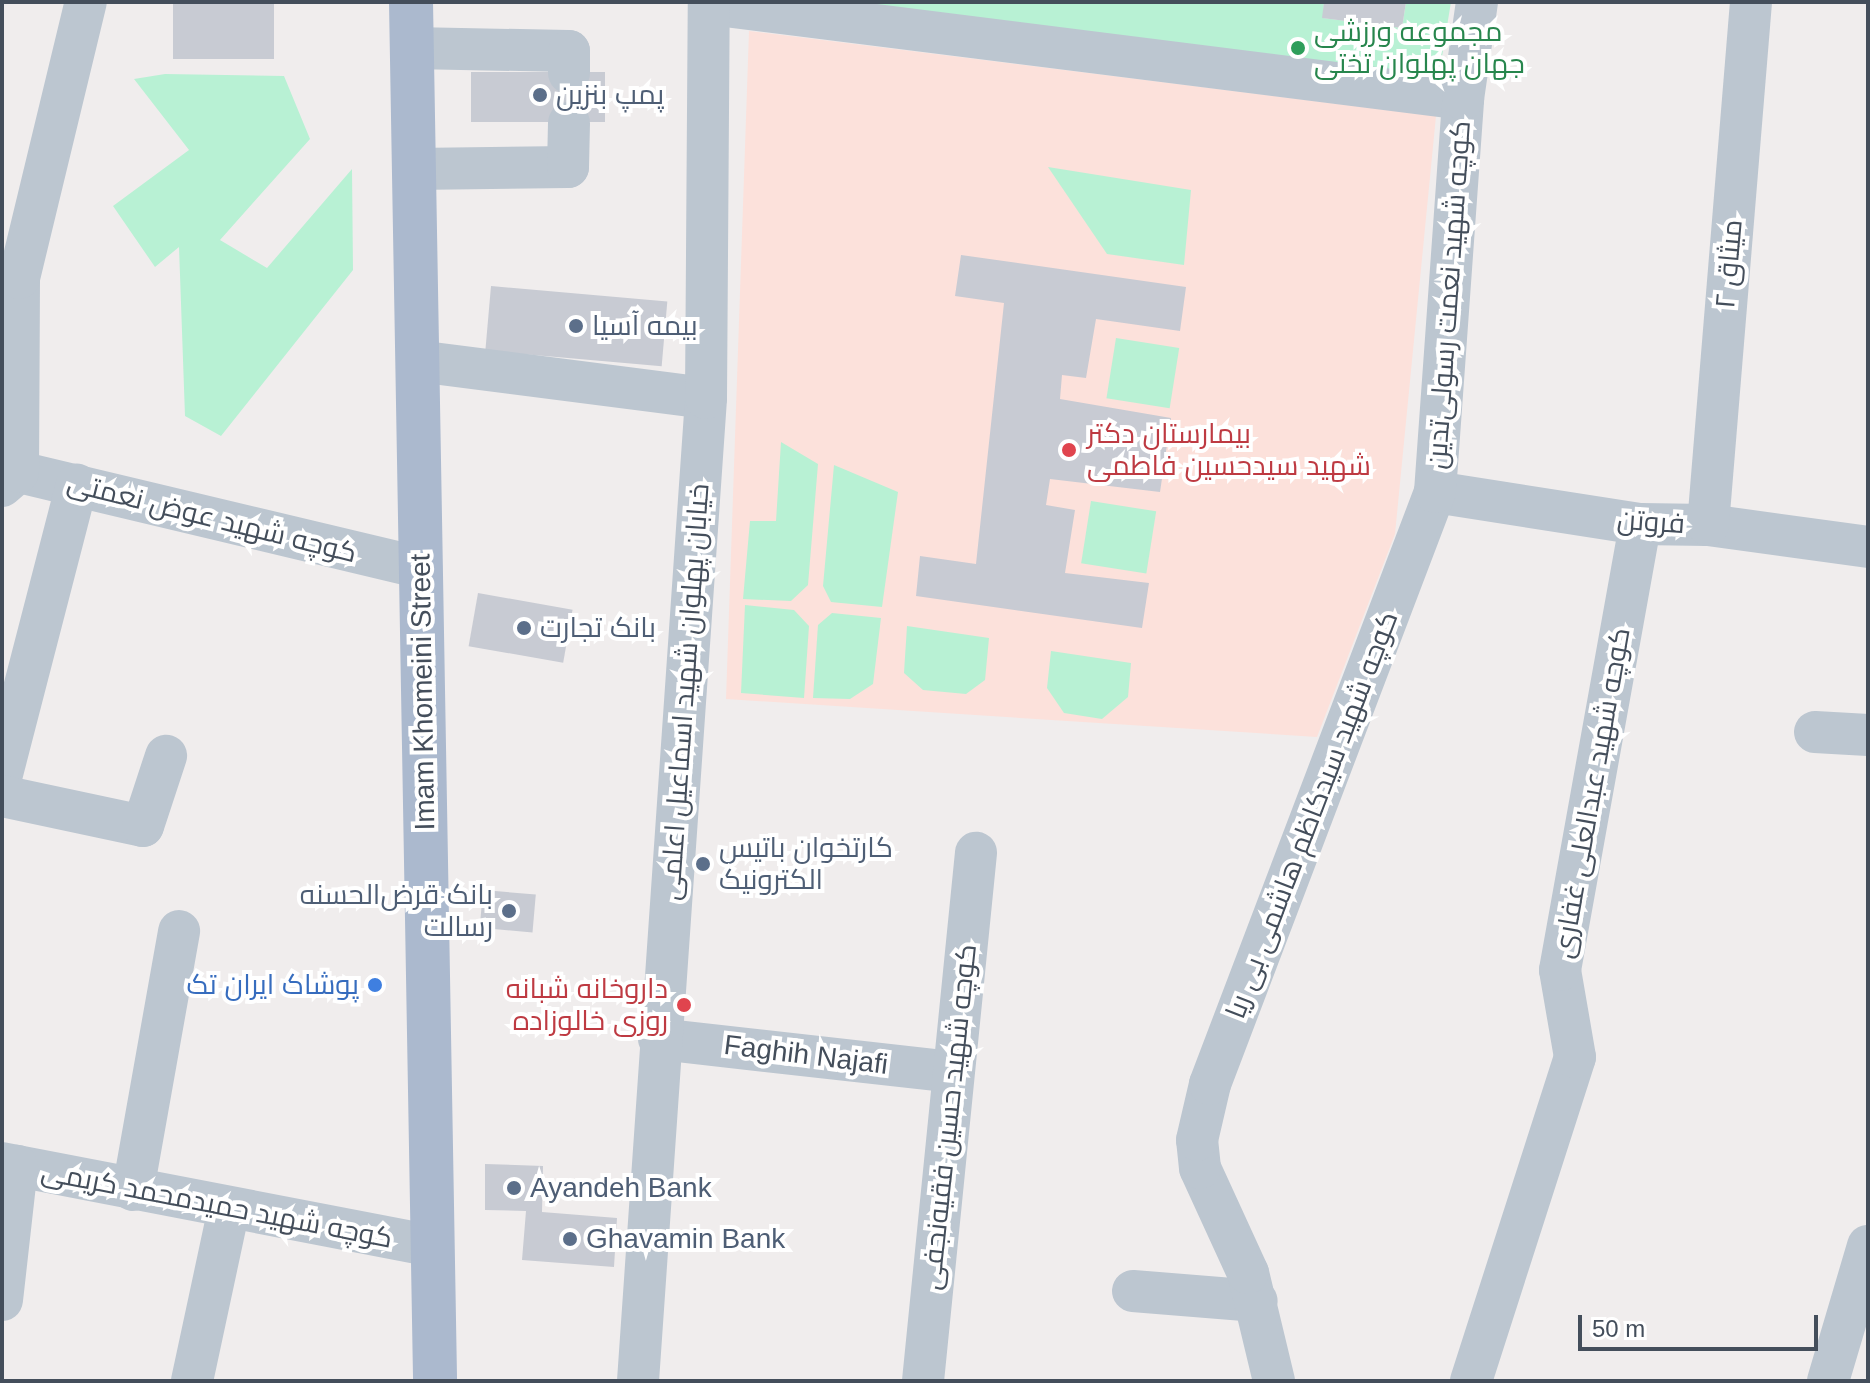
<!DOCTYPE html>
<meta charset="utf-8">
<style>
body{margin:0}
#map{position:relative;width:1870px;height:1383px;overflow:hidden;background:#f0eded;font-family:Helvetica,Cairo,sans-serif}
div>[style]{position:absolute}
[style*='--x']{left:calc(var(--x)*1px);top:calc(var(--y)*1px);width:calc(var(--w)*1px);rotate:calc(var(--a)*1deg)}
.medical>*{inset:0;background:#fce1db}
.green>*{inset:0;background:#b8f1d4;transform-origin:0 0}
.building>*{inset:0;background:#c8cbd3;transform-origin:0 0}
.minor>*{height:42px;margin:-21px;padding:0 21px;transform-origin:21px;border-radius:21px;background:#bcc6d0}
.major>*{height:44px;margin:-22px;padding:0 22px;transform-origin:22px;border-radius:22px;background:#abb9ce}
.dots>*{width:22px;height:22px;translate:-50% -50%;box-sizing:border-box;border:4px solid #fff;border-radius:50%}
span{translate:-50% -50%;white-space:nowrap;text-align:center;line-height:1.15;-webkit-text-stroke:8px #fff;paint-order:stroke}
.leisure-label{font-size:28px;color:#27864d}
.left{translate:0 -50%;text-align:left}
.service-label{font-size:28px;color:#4e5e75}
.right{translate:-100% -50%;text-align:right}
.street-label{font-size:28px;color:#444e5b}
.health-label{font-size:28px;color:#be3a42}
.shop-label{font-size:28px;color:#366cbe}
.frame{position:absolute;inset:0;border:4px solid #444e5b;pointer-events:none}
.scale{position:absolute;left:1578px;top:1315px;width:240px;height:36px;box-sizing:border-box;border:4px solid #444e5b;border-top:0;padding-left:10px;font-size:24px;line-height:28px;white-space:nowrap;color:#444e5b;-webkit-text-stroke:6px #fff;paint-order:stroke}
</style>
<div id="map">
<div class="medical">
<i style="clip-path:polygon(749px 31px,1436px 116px,1395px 534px,1317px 737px,726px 699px)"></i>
</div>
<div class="green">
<i style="clip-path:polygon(779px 2px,1324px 2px,1323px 18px,1402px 28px,1406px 2px,1451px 2px,1438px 81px)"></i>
<i style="clip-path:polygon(165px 74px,284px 76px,310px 139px,220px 240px,267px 268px,352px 169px,353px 270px,221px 436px,185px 416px,179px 247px,155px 267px,113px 206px,189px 150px,134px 79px)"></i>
<i style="clip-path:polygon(1048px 167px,1191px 190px,1184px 265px,1107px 254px)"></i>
<i style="left:1116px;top:338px;width:64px;height:61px;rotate:9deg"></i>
<i style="clip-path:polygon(781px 442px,818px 464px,808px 585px,791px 601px,743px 599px,750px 521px,776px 521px)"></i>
<i style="clip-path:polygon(834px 465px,898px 492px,882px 607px,831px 602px,823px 586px)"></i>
<i style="left:1091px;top:501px;width:66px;height:63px;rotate:9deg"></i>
<i style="clip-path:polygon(745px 605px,794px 610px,809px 626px,804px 698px,741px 693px)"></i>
<i style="clip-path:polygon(832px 613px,881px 618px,873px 684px,850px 699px,813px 698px,818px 625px)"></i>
<i style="clip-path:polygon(907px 626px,989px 638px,985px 680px,966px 694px,923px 690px,904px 673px)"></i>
<i style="clip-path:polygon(1051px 651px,1131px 663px,1128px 697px,1102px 719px,1064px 713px,1047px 688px)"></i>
</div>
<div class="building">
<i style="left:173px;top:2px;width:101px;height:57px"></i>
<i style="clip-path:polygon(1324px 2px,1406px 2px,1402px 28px,1322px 18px)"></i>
<i style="left:605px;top:72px;width:50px;height:134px;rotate:90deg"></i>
<i style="clip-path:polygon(961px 255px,1186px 287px,1180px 331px,1096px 319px,1086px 378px,1062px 375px,1060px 399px,1171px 418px,1160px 492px,1050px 479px,1046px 505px,1075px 510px,1065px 573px,1149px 583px,1142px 628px,916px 596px,920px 556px,976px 564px,1004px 303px,955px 296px)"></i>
<i style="left:491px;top:286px;width:177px;height:65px;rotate:5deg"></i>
<i style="left:478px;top:593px;width:96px;height:54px;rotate:10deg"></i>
<i style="left:483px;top:890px;width:53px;height:38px;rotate:5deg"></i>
<i style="clip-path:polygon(485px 1164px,543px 1166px,542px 1212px,617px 1218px,614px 1267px,522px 1260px,526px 1211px,485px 1210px)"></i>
</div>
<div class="minor">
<i style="--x:709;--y:4;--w:760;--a:7.18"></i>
<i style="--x:412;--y:48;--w:157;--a:1.1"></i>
<i style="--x:569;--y:51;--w:22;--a:90"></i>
<i style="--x:414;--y:169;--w:154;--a:-0.7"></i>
<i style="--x:568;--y:167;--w:44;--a:-88.7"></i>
<i style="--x:417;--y:361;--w:291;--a:7.3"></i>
<i style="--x:2;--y:468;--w:431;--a:13.4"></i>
<i style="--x:2;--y:486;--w:21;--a:-41"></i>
<i style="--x:18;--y:472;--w:194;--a:-89.7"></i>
<i style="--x:19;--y:278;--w:284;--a:-76.4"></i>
<i style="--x:1435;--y:492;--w:207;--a:8.9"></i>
<i style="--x:1640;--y:524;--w:68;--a:0.8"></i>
<i style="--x:1708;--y:525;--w:162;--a:7.8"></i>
<i style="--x:1708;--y:525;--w:525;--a:-85.3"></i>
<i style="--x:1815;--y:732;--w:53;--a:3.2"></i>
<i style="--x:2;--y:774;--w:299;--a:-75.5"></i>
<i style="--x:2;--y:796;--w:144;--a:12"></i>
<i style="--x:143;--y:826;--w:74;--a:-71.8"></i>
<i style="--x:659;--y:1039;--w:296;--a:6.4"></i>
<i style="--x:2;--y:1163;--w:438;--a:10.9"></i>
<i style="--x:133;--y:1190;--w:263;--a:-79.9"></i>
<i style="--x:1133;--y:1291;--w:124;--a:4.6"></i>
<i style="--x:2;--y:1300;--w:135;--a:-83.6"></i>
<i style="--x:192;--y:1381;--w:177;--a:-77.9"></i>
<i style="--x:638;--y:1381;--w:985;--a:-86.04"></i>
<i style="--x:706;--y:398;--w:396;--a:-89.6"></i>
<i style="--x:923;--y:1381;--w:531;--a:-84.27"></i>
<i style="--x:1274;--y:1381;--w:111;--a:-103.5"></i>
<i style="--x:1248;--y:1273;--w:115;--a:-114.6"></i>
<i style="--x:1200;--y:1168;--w:28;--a:-96"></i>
<i style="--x:1197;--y:1140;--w:57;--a:-76.9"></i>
<i style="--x:1210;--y:1084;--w:633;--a:-69.19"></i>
<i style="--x:1435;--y:492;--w:394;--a:-85.9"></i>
<i style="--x:1463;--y:99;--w:98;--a:-81.8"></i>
<i style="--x:1471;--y:1381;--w:340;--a:-72.2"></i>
<i style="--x:1575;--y:1057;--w:88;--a:-99.8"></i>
<i style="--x:1560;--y:970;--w:453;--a:-79.8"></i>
<i style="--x:1828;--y:1381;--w:141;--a:-73.5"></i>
</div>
<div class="major">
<i style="--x:411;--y:2;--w:1379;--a:89"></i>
</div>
<div class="dots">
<i style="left:1298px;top:48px;background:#2e9e5b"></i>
<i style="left:540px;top:95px;background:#5c6f8a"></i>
<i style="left:576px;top:326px;background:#5c6f8a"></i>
<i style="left:1069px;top:450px;background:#e0444e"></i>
<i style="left:524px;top:628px;background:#5c6f8a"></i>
<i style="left:703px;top:864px;background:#5c6f8a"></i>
<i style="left:509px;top:911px;background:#5c6f8a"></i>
<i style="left:375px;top:985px;background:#3f7fe0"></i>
<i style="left:684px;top:1005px;background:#e0444e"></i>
<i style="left:514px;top:1188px;background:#5c6f8a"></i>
<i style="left:570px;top:1239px;background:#5c6f8a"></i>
</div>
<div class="leisure-label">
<span class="left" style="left:1314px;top:48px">مجموعه ورزشی<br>جهان پهلوان تختی</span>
</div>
<div class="service-label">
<span class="left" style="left:556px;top:95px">پمپ بنزین</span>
<span class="left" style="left:592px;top:326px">بیمه آسیا</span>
<span class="left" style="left:540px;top:628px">بانک تجارت</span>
<span class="left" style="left:719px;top:864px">کارتخوان باتیس<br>الکترونیک</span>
<span class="right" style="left:493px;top:911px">بانک قرض‌الحسنه<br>رسالت</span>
<span class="left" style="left:530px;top:1188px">Ayandeh Bank</span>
<span class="left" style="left:586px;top:1239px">Ghavamin Bank</span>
</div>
<div class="street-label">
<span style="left:1729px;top:264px;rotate:-85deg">میثاق ۲</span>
<span style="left:1449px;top:295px;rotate:-86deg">کوچه شهید نعمت رسولی‌تدین</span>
<span style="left:212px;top:518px;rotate:14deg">کوچه شهید عوض نعمتی</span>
<span style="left:1651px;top:522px;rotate:4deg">فروتن</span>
<span style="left:423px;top:692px;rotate:-91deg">Imam Khomeini Street</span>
<span style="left:685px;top:692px;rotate:-86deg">خیابان پهلوان شهید اسماعیل اعلمی</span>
<span style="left:1592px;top:793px;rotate:-80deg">کوچه شهید عبدالعلی غفاری</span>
<span style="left:1312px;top:815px;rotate:-69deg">کوچه شهید سیدکاظم هاشمی بی ریا</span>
<span style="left:806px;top:1055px;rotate:7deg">Faghih Najafi</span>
<span style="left:949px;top:1117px;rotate:-84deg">کوچه شهید حسین فقیه‌نجفی</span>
<span style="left:217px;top:1205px;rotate:11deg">کوچه شهید حمیدمحمد کریمی</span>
</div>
<div class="health-label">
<span class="left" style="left:1087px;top:450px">بیمارستان دکتر<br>شهید سیدحسین فاطمی</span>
<span class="right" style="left:668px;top:1005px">داروخانه شبانه<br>روزی خالوزاده</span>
</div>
<div class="shop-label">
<span class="right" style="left:359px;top:985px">پوشاک ایران تک</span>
</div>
<div class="frame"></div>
<div class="scale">50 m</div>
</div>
